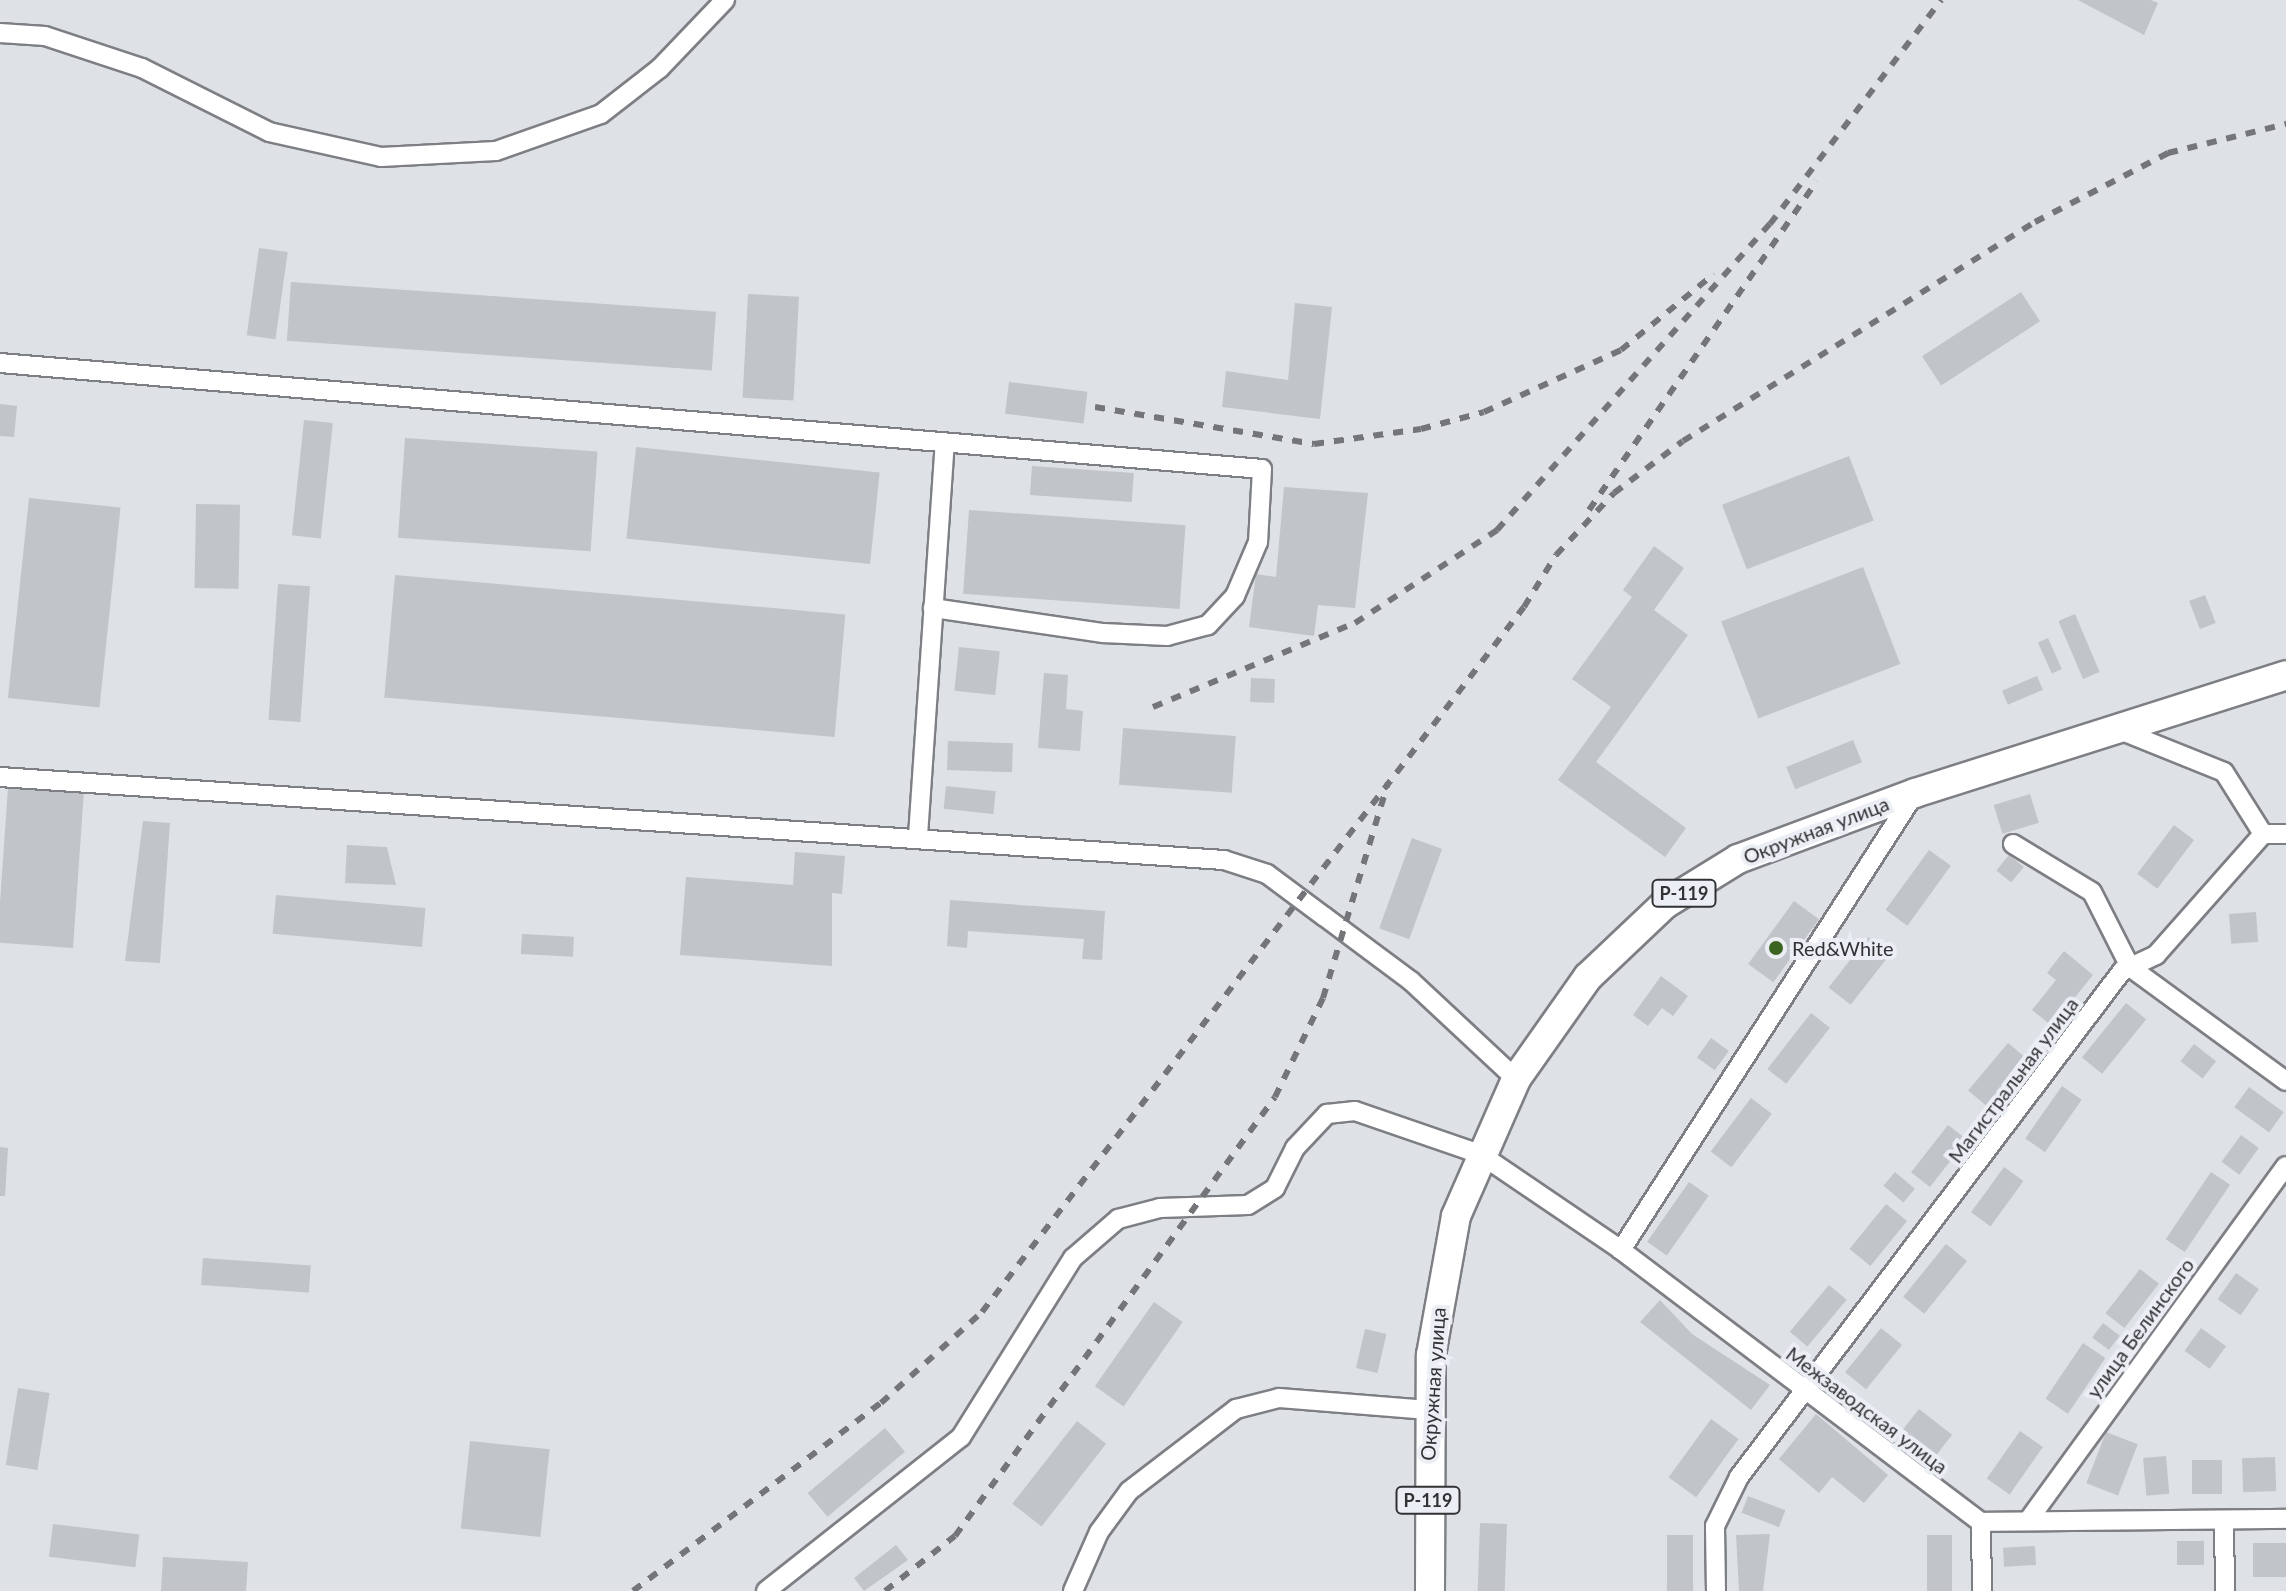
<!DOCTYPE html>
<meta charset="utf-8">
<style>
body{margin:0}
#map{position:relative;width:2286px;height:1591px;overflow:hidden;background:#dee1e6;font-family:Lato,sans-serif}
div>[style]{position:absolute}
[style*='--x']{left:calc(var(--x)*1px);top:calc(var(--y)*1px);width:calc(var(--w)*1px);rotate:calc(var(--a)*1deg)}
.building>*{inset:0;background:#c1c4c9;transform-origin:0 0}
.roads{filter:drop-shadow(2px 0 #7d7f84) drop-shadow(-2px 0 #7d7f84) drop-shadow(0 2px #7d7f84) drop-shadow(0 -2px #7d7f84)}
.minor>*{height:18px;margin:-9px;padding:0 9px;transform-origin:9px;border-radius:9px;background:#fff}
.highway>*{height:28px;margin:-14px;padding:0 14px;transform-origin:14px;border-radius:14px;background:#fff}
.rail>*{height:6px;margin-top:-3px;transform-origin:0;background:repeating-linear-gradient(90deg,#737578 0 10px,transparent 0 20px)}
.dots>*{width:22px;height:22px;translate:-50% -50%;box-sizing:border-box;border:4px solid #ebeef4;border-radius:50%}
span{translate:-50% -50%;white-space:nowrap;text-align:center;line-height:1.15;-webkit-text-stroke:8px #ebeef4;paint-order:stroke}
.shield-label span{padding:2px 6px;background:#ebeef4;border:2px solid;border-radius:6px;-webkit-text-stroke-width:0}
.shield-label{font-size:18px;color:#313234;font-weight:700}
.street-label{font-size:20px;color:#313234}
.poi-label{font-size:20px;color:#313234}
.left{translate:0 -50%;text-align:left}
</style>
<div id="map">
<div class="building">
<i style="clip-path:polygon(2078px 0,2151px 0,2158px 3px,2144px 35px)"></i>
<i style="left:259px;top:248px;width:29px;height:88px;rotate:8deg"></i>
<i style="left:291px;top:282px;width:426px;height:59px;rotate:4deg"></i>
<i style="left:2021px;top:292px;width:35px;height:118px;rotate:57deg"></i>
<i style="left:748px;top:294px;width:51px;height:104px;rotate:3deg"></i>
<i style="clip-path:polygon(1295px 303px,1332px 307px,1320px 419px,1222px 407px,1226px 371px,1288px 380px)"></i>
<i style="left:1009px;top:382px;width:79px;height:32px;rotate:7deg"></i>
<i style="clip-path:polygon(0 404px,17px 406px,14px 437px,0 436px)"></i>
<i style="left:304px;top:420px;width:29px;height:116px;rotate:6deg"></i>
<i style="left:405px;top:438px;width:193px;height:100px;rotate:4deg"></i>
<i style="left:636px;top:447px;width:245px;height:92px;rotate:6deg"></i>
<i style="left:1849px;top:456px;width:69px;height:136px;rotate:69deg"></i>
<i style="left:1032px;top:466px;width:102px;height:29px;rotate:4deg"></i>
<i style="clip-path:polygon(1284px 487px,1368px 493px,1355px 608px,1318px 605px,1314px 636px,1249px 627px,1256px 574px,1276px 577px)"></i>
<i style="left:29px;top:498px;width:92px;height:201px;rotate:6deg"></i>
<i style="left:196px;top:504px;width:44px;height:84px;rotate:1deg"></i>
<i style="left:969px;top:510px;width:217px;height:84px;rotate:4deg"></i>
<i style="clip-path:polygon(1654px 546px,1684px 568px,1654px 610px,1688px 635px,1596px 762px,1686px 828px,1665px 857px,1558px 780px,1611px 707px,1572px 679px,1632px 597px,1623px 590px)"></i>
<i style="left:1863px;top:567px;width:104px;height:152px;rotate:69deg"></i>
<i style="left:395px;top:575px;width:452px;height:123px;rotate:5deg"></i>
<i style="left:278px;top:584px;width:32px;height:136px;rotate:4deg"></i>
<i style="left:2205px;top:595px;width:30px;height:17px;rotate:69deg"></i>
<i style="left:2075px;top:614px;width:63px;height:18px;rotate:67deg"></i>
<i style="left:2048px;top:638px;width:34px;height:11px;rotate:66deg"></i>
<i style="left:959px;top:647px;width:41px;height:44px;rotate:6deg"></i>
<i style="clip-path:polygon(1044px 673px,1068px 675px,1066px 709px,1083px 711px,1080px 751px,1038px 748px)"></i>
<i style="left:2037px;top:676px;width:15px;height:38px;rotate:67deg"></i>
<i style="left:1251px;top:678px;width:24px;height:24px;rotate:2deg"></i>
<i style="left:1123px;top:728px;width:113px;height:57px;rotate:4deg"></i>
<i style="left:1853px;top:740px;width:24px;height:72px;rotate:68deg"></i>
<i style="left:948px;top:741px;width:65px;height:29px;rotate:2deg"></i>
<i style="left:946px;top:786px;width:50px;height:23px;rotate:6deg"></i>
<i style="left:8px;top:788px;width:76px;height:155px;rotate:4deg"></i>
<i style="left:2030px;top:794px;width:30px;height:38px;rotate:73deg"></i>
<i style="clip-path:polygon(143px 821px,170px 823px,160px 963px,125px 961px)"></i>
<i style="left:2174px;top:825px;width:25px;height:61px;rotate:37deg"></i>
<i style="left:1412px;top:838px;width:32px;height:96px;rotate:20deg"></i>
<i style="clip-path:polygon(347px 845px,387px 847px,396px 885px,345px 883px)"></i>
<i style="left:1929px;top:850px;width:27px;height:74px;rotate:36deg"></i>
<i style="clip-path:polygon(795px 852px,845px 856px,842px 894px,832px 893px,832px 966px,680px 955px,686px 877px,793px 885px)"></i>
<i style="left:2009px;top:855px;width:19px;height:20px;rotate:39deg"></i>
<i style="left:276px;top:895px;width:150px;height:39px;rotate:5deg"></i>
<i style="clip-path:polygon(950px 900px,1105px 911px,1102px 960px,1082px 959px,1084px 939px,968px 931px,967px 948px,947px 946px)"></i>
<i style="left:1794px;top:901px;width:31px;height:78px;rotate:36deg"></i>
<i style="left:2256px;top:912px;width:30px;height:27px;rotate:86deg"></i>
<i style="left:522px;top:934px;width:52px;height:20px;rotate:3deg"></i>
<i style="left:1868px;top:937px;width:28px;height:64px;rotate:38deg"></i>
<i style="clip-path:polygon(2064px 951px,2093px 975px,2052px 1026px,2032px 1010px,2056px 980px,2047px 973px)"></i>
<i style="clip-path:polygon(1661px 976px,1688px 996px,1673px 1016px,1662px 1008px,1648px 1026px,1633px 1015px)"></i>
<i style="left:2126px;top:1003px;width:26px;height:70px;rotate:39deg"></i>
<i style="left:1811px;top:1013px;width:24px;height:71px;rotate:38deg"></i>
<i style="left:1711px;top:1038px;width:22px;height:24px;rotate:36deg"></i>
<i style="left:2008px;top:1043px;width:25px;height:62px;rotate:40deg"></i>
<i style="left:2194px;top:1044px;width:28px;height:22px;rotate:38deg"></i>
<i style="left:2062px;top:1086px;width:24px;height:64px;rotate:35deg"></i>
<i style="left:2249px;top:1087px;width:43px;height:25px;rotate:36deg"></i>
<i style="left:1751px;top:1098px;width:26px;height:67px;rotate:37deg"></i>
<i style="left:1948px;top:1125px;width:24px;height:60px;rotate:38deg"></i>
<i style="left:2241px;top:1135px;width:22px;height:33px;rotate:36deg"></i>
<i style="clip-path:polygon(0 1147px,8px 1148px,5px 1196px,0 1196px)"></i>
<i style="left:2004px;top:1167px;width:24px;height:56px;rotate:36deg"></i>
<i style="left:1895px;top:1172px;width:26px;height:18px;rotate:40deg"></i>
<i style="left:2211px;top:1172px;width:23px;height:81px;rotate:34deg"></i>
<i style="left:1689px;top:1182px;width:24px;height:73px;rotate:35deg"></i>
<i style="left:1886px;top:1204px;width:27px;height:58px;rotate:39deg"></i>
<i style="left:1946px;top:1244px;width:27px;height:68px;rotate:39deg"></i>
<i style="left:203px;top:1258px;width:108px;height:27px;rotate:4deg"></i>
<i style="left:2140px;top:1269px;width:24px;height:56px;rotate:38deg"></i>
<i style="left:2236px;top:1273px;width:28px;height:32px;rotate:35deg"></i>
<i style="left:1829px;top:1285px;width:23px;height:61px;rotate:40deg"></i>
<i style="clip-path:polygon(1660px 1300px,1692px 1334px,1770px 1385px,1751px 1410px,1640px 1322px)"></i>
<i style="left:1154px;top:1302px;width:35px;height:103px;rotate:35deg"></i>
<i style="left:2103px;top:1323px;width:21px;height:18px;rotate:37deg"></i>
<i style="left:1881px;top:1328px;width:27px;height:57px;rotate:39deg"></i>
<i style="left:2201px;top:1328px;width:31px;height:28px;rotate:36deg"></i>
<i style="left:1365px;top:1329px;width:22px;height:40px;rotate:13deg"></i>
<i style="left:2083px;top:1343px;width:27px;height:67px;rotate:34deg"></i>
<i style="left:18px;top:1388px;width:32px;height:78px;rotate:9deg"></i>
<i style="left:1919px;top:1409px;width:42px;height:28px;rotate:38deg"></i>
<i style="clip-path:polygon(1816px 1414px,1888px 1475px,1864px 1503px,1832px 1477px,1819px 1493px,1779px 1459px)"></i>
<i style="left:1711px;top:1419px;width:34px;height:72px;rotate:36deg"></i>
<i style="left:1077px;top:1421px;width:37px;height:105px;rotate:38deg"></i>
<i style="left:885px;top:1428px;width:31px;height:101px;rotate:50deg"></i>
<i style="left:2020px;top:1431px;width:28px;height:58px;rotate:35deg"></i>
<i style="left:2106px;top:1432px;width:34px;height:55px;rotate:21deg"></i>
<i style="left:470px;top:1441px;width:80px;height:88px;rotate:6deg"></i>
<i style="left:2166px;top:1456px;width:38px;height:23px;rotate:85deg"></i>
<i style="left:2275px;top:1457px;width:34px;height:33px;rotate:88deg"></i>
<i style="left:2192px;top:1460px;width:30px;height:34px"></i>
<i style="left:1748px;top:1496px;width:40px;height:18px;rotate:21deg"></i>
<i style="left:1480px;top:1523px;width:27px;height:68px;rotate:2deg"></i>
<i style="left:53px;top:1524px;width:87px;height:33px;rotate:7deg"></i>
<i style="clip-path:polygon(1770px 1534px,1763px 1591px,1739px 1591px,1736px 1535px)"></i>
<i style="left:1667px;top:1535px;width:26px;height:56px"></i>
<i style="left:1927px;top:1535px;width:25px;height:56px"></i>
<i style="left:2177px;top:1541px;width:27px;height:24px"></i>
<i style="left:2286px;top:1543px;width:34px;height:33px;rotate:90deg"></i>
<i style="clip-path:polygon(896px 1545px,908px 1560px,864px 1591px,854px 1578px)"></i>
<i style="left:2035px;top:1546px;width:19px;height:32px;rotate:87deg"></i>
<i style="clip-path:polygon(163px 1557px,248px 1562px,246px 1591px,161px 1591px)"></i>
</div>
<div class="roads">
<div class="minor">
<i style="--x:0;--y:33;--w:45;--a:3.8"></i>
<i style="--x:45;--y:36;--w:102;--a:18.3"></i>
<i style="--x:142;--y:68;--w:142;--a:26.7"></i>
<i style="--x:269;--y:132;--w:115;--a:12.6"></i>
<i style="--x:381;--y:157;--w:115;--a:-3"></i>
<i style="--x:496;--y:151;--w:111;--a:-19.4"></i>
<i style="--x:601;--y:114;--w:75;--a:-37.9"></i>
<i style="--x:660;--y:68;--w:94;--a:-46.3"></i>
<i style="--x:0;--y:363;--w:1266;--a:4.8"></i>
<i style="--x:1262;--y:469;--w:73;--a:93.1"></i>
<i style="--x:1258;--y:542;--w:59;--a:113.1"></i>
<i style="--x:1235;--y:596;--w:40;--a:133"></i>
<i style="--x:1208;--y:625;--w:42;--a:165"></i>
<i style="--x:1167;--y:636;--w:64;--a:-177.3"></i>
<i style="--x:1103;--y:633;--w:172;--a:-171.6"></i>
<i style="--x:2117;--y:729;--w:115;--a:21.9"></i>
<i style="--x:2224;--y:772;--w:73;--a:57.8"></i>
<i style="--x:0;--y:777;--w:1227;--a:3.88"></i>
<i style="--x:1224;--y:860;--w:45;--a:18"></i>
<i style="--x:1267;--y:874;--w:72;--a:36.6"></i>
<i style="--x:1325;--y:917;--w:107;--a:36.7"></i>
<i style="--x:1411;--y:981;--w:144;--a:43"></i>
<i style="--x:918;--y:836;--w:394;--a:-86.1"></i>
<i style="--x:2013;--y:844;--w:92;--a:31.3"></i>
<i style="--x:2092;--y:892;--w:84;--a:63.1"></i>
<i style="--x:2130;--y:967;--w:193;--a:36.2"></i>
<i style="--x:1621;--y:1250;--w:543;--a:-57.25"></i>
<i style="--x:2030;--y:1518;--w:435;--a:-54"></i>
<i style="--x:2224;--y:1520;--w:71;--a:89.2"></i>
<i style="--x:1981;--y:1522;--w:69;--a:89.2"></i>
<i style="--x:766;--y:1591;--w:248;--a:-38.3"></i>
<i style="--x:961;--y:1437;--w:211;--a:-58"></i>
<i style="--x:1073;--y:1258;--w:60;--a:-40.9"></i>
<i style="--x:1118;--y:1219;--w:43;--a:-14.7"></i>
<i style="--x:1160;--y:1208;--w:88;--a:-2"></i>
<i style="--x:1248;--y:1205;--w:32;--a:-32"></i>
<i style="--x:1275;--y:1188;--w:45;--a:-63.4"></i>
<i style="--x:1295;--y:1148;--w:47;--a:-46.7"></i>
<i style="--x:1327;--y:1114;--w:28;--a:-6"></i>
<i style="--x:1355;--y:1111;--w:132;--a:19"></i>
<i style="--x:1480;--y:1154;--w:171;--a:34.2"></i>
<i style="--x:1621;--y:1250;--w:451;--a:37.1"></i>
<i style="--x:1981;--y:1522;--w:305;--a:-0.6"></i>
<i style="--x:1073;--y:1591;--w:64;--a:-66.2"></i>
<i style="--x:1099;--y:1532;--w:51;--a:-53.8"></i>
<i style="--x:1129;--y:1491;--w:135;--a:-37.5"></i>
<i style="--x:1236;--y:1409;--w:44;--a:-14.3"></i>
<i style="--x:1279;--y:1398;--w:150;--a:4.6"></i>
<i style="--x:1716;--y:1591;--w:65;--a:-90.9"></i>
<i style="--x:1715;--y:1526;--w:55;--a:-63.9"></i>
<i style="--x:1739;--y:1477;--w:635;--a:-52.88"></i>
<i style="--x:2122;--y:971;--w:38;--a:-25"></i>
<i style="--x:2156;--y:955;--w:162;--a:-48.5"></i>
<i style="--x:2263;--y:834;--w:23;--a:0"></i>
</div>
<div class="highway">
<i style="--x:1430;--y:1591;--w:236;--a:-89.8"></i>
<i style="--x:1431;--y:1355;--w:141;--a:-79.8"></i>
<i style="--x:1456;--y:1216;--w:150;--a:-66.3"></i>
<i style="--x:1516;--y:1079;--w:125;--a:-54.8"></i>
<i style="--x:1588;--y:977;--w:106;--a:-43.5"></i>
<i style="--x:1665;--y:904;--w:86;--a:-31.7"></i>
<i style="--x:1738;--y:859;--w:189;--a:-20.4"></i>
<i style="--x:1915;--y:793;--w:389;--a:-17.6"></i>
</div>
</div>
<div class="rail">
<i style="--x:1095;--y:407;--w:222;--a:9.6"></i>
<i style="--x:1314;--y:444;--w:108;--a:-8"></i>
<i style="--x:1421;--y:429;--w:65;--a:-15.1"></i>
<i style="--x:1484;--y:412;--w:150;--a:-24.3"></i>
<i style="--x:1621;--y:350;--w:120;--a:-39.3"></i>
<i style="--x:1589;--y:510;--w:400;--a:-55.3"></i>
<i style="--x:1153;--y:707;--w:219;--a:-22.6"></i>
<i style="--x:1355;--y:623;--w:170;--a:-33.2"></i>
<i style="--x:1497;--y:530;--w:410;--a:-48.3"></i>
<i style="--x:1770;--y:224;--w:282;--a:-52.6"></i>
<i style="--x:633;--y:1591;--w:311;--a:-37.2"></i>
<i style="--x:881;--y:1403;--w:136;--a:-42"></i>
<i style="--x:982;--y:1312;--w:889;--a:-52.45"></i>
<i style="--x:1524;--y:607;--w:61;--a:-58.4"></i>
<i style="--x:1556;--y:555;--w:85;--a:-46.9"></i>
<i style="--x:1614;--y:493;--w:86;--a:-37"></i>
<i style="--x:1683;--y:441;--w:415;--a:-31.9"></i>
<i style="--x:2035;--y:222;--w:150;--a:-27.4"></i>
<i style="--x:2168;--y:153;--w:122;--a:-13.8"></i>
<i style="--x:885;--y:1591;--w:89;--a:-38.2"></i>
<i style="--x:955;--y:1536;--w:543;--a:-53.91"></i>
<i style="--x:1275;--y:1097;--w:110;--a:-64.1"></i>
<i style="--x:1323;--y:998;--w:225;--a:-73.2"></i>
</div>
<div class="dots">
<i style="left:1776px;top:948px;background:#3a6420"></i>
</div>
<div class="shield-label">
<span style="left:1684px;top:893px">Р-119</span>
<span style="left:1428px;top:1500px">Р-119</span>
</div>
<div class="street-label">
<span style="left:1816px;top:830px;rotate:-21deg">Окружная улица</span>
<span style="left:2013px;top:1080px;rotate:-53deg">Магистральная улица</span>
<span style="left:2140px;top:1328px;rotate:-54deg">улица Белинского</span>
<span style="left:1433px;top:1384px;rotate:-86deg">Окружная улица</span>
<span style="left:1867px;top:1410px;rotate:37deg">Межзаводская улица</span>
</div>
<div class="poi-label">
<span class="left" style="left:1792px;top:948px">Red&amp;White</span>
</div>
</div>
